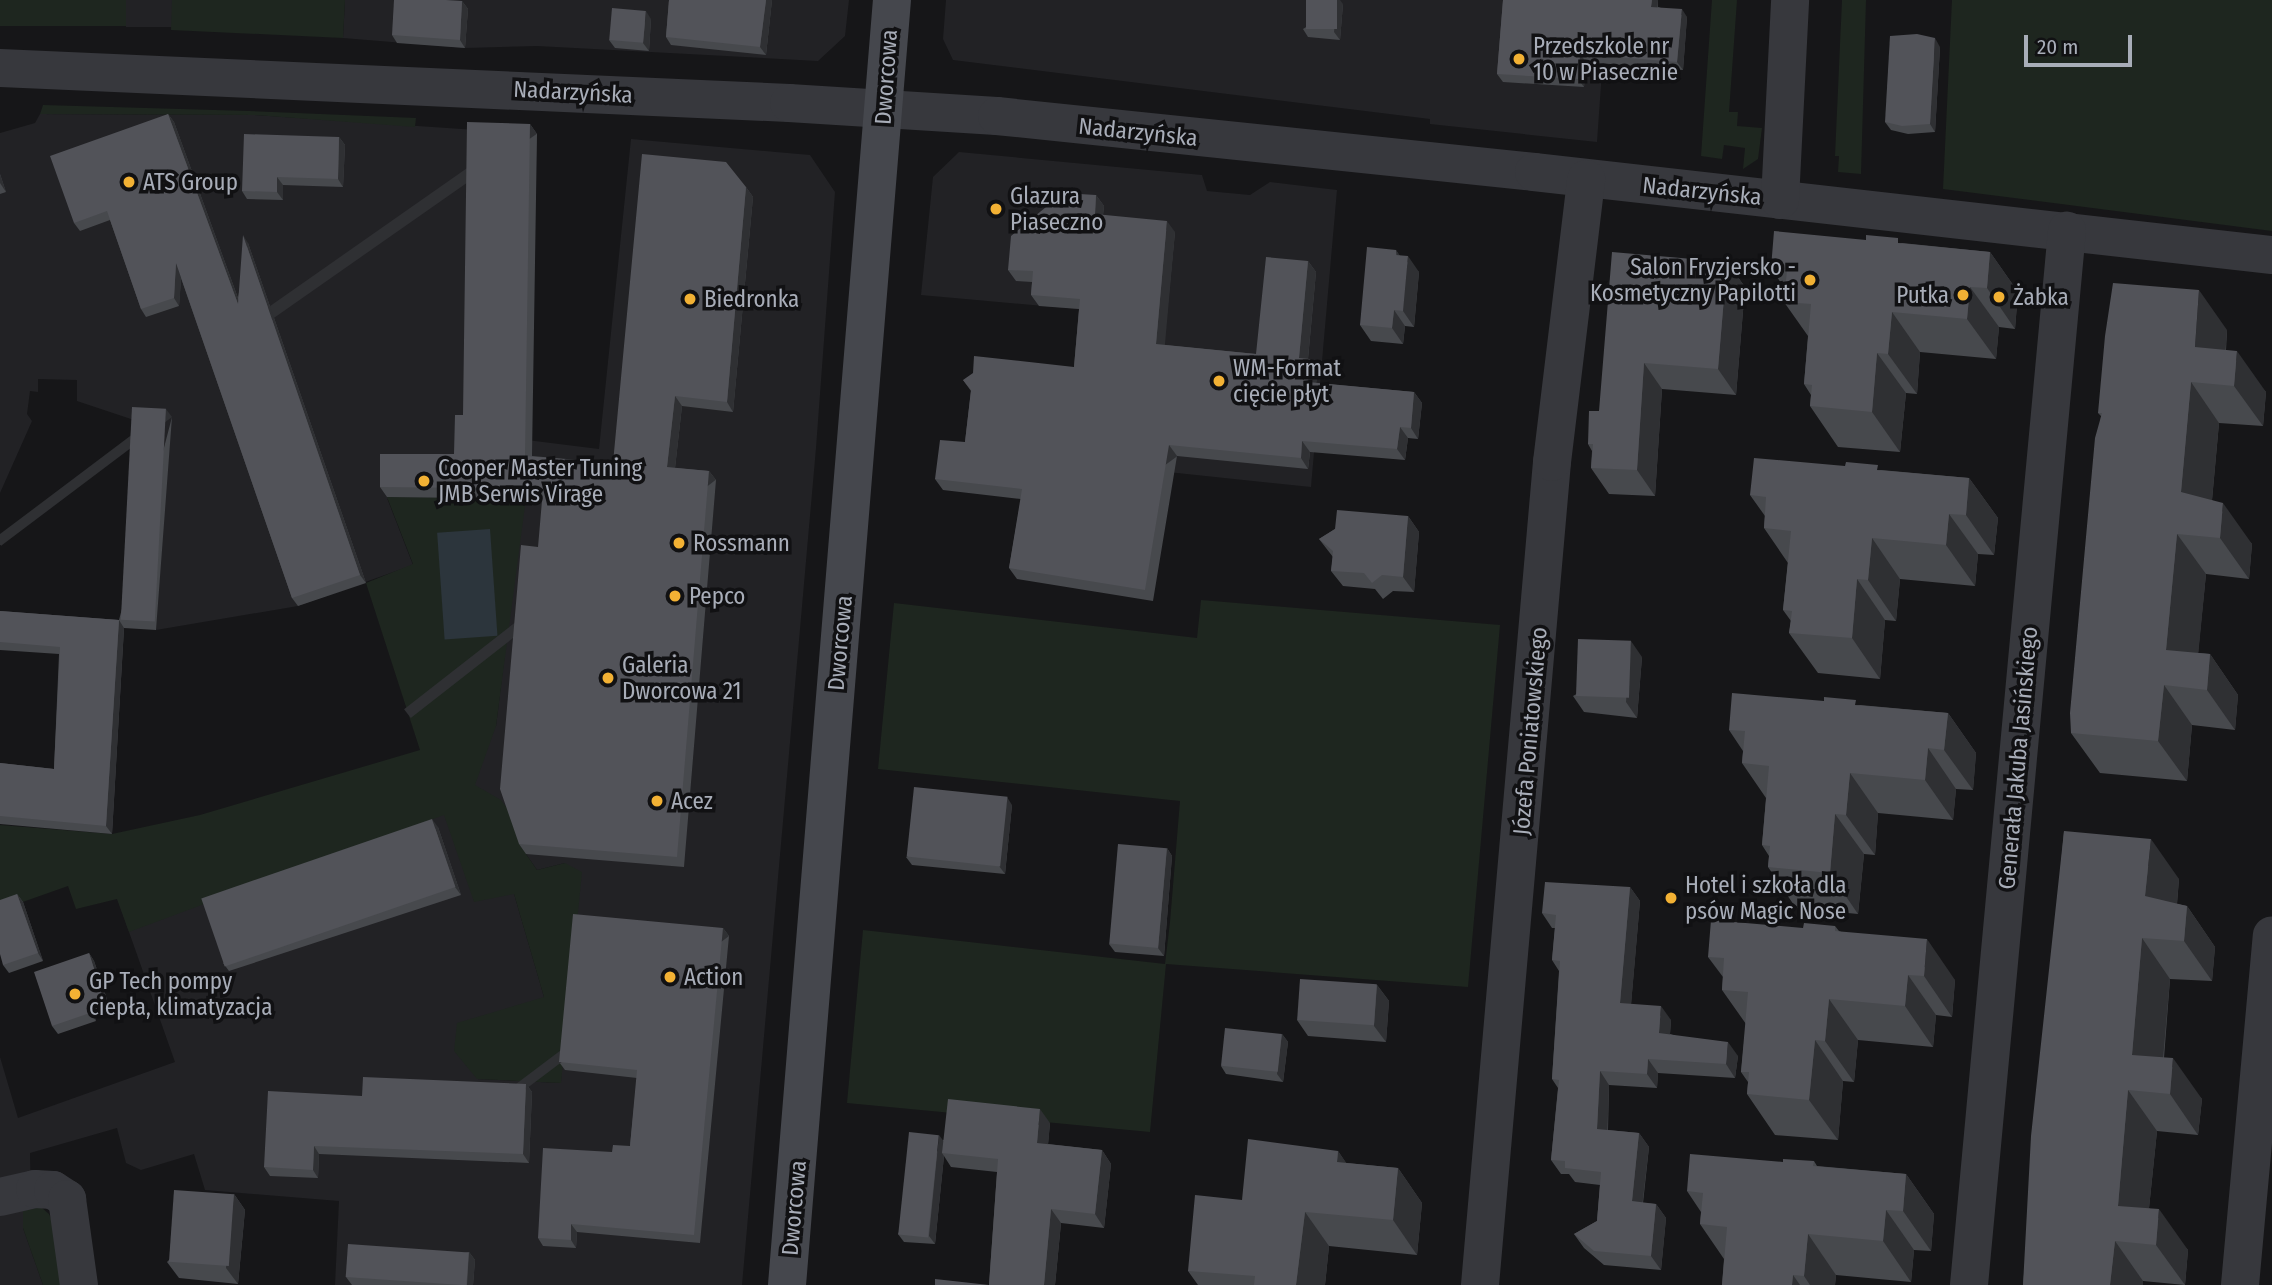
<!DOCTYPE html>
<meta charset="utf-8">
<style>
body{margin:0}
#map{position:relative;width:2272px;height:1285px;overflow:hidden;background:#161618;font-family:"Fira Sans Condensed",sans-serif}
div>[style]{position:absolute}
[style*='--x']{left:calc(var(--x)*1px);top:calc(var(--y)*1px);width:calc(var(--w)*1px);rotate:calc(var(--a)*1deg)}
.built>*{inset:0;background:#222225;transform-origin:0 0}
.green>*{inset:0;background:#1e261f;transform-origin:0 0}
.water>*{inset:0;background:#2c353c;transform-origin:0 0}
.street>*{height:38px;margin:-19px;padding:0 19px;transform-origin:19px;border-radius:19px;background:#37383d}
.secondary>*{height:38px;margin:-19px;padding:0 19px;transform-origin:19px;border-radius:19px;background:#45474d}
.wall>*{inset:0;background:#47494d}
.shaded-wall>*{inset:0;background:#2f3033;transform-origin:0 0}
.building>*{inset:0;background:#525359;transform-origin:0 0}
.dots>*{width:19px;height:19px;translate:-50% -50%;box-sizing:border-box;border:4px solid #111113;border-radius:50%}
span{translate:-50% -50%;white-space:nowrap;text-align:center;line-height:1.15;-webkit-text-stroke:7px #111113;paint-order:stroke}
.poi-label{font-size:23px;color:#a8adb8}
.left{translate:0 -50%;text-align:left}
.right{translate:-100% -50%;text-align:right}
.street-label{font-size:23px;color:#a8adb8}
.scale{position:absolute;left:2024px;top:35px;width:108px;height:32px;box-sizing:border-box;border:4px solid #a8adb8;border-top:0;padding-left:9px;font-size:21px;line-height:24px;white-space:nowrap;color:#a8adb8;-webkit-text-stroke:5px #111113;paint-order:stroke}
</style>
<div id="map">
<div class="built">
<i style="left:126px;top:0;width:46px;height:27px"></i>
<i style="clip-path:polygon(345px 0,849px 0,845px 36px,818px 61px,537px 46px,465px 48px,343px 38px)"></i>
<i style="clip-path:polygon(946px 0,1607px 0,1597px 142px,1430px 124px,1430px 119px,953px 60px,943px 39px)"></i>
<i style="clip-path:polygon(evenodd,40px 114px,255px 115px,537px 134px,527px 440px,599px 449px,631px 139px,810px 155px,835px 192px,816px 448px,742px 1285px,335px 1285px,339px 1201px,205px 1190px,194px 1154px,141px 1170px,126px 1163px,117px 1128px,30px 1153px,31px 1207px,23px 1228px,43px 1285px,0 1285px,0 1057px,18px 1118px,175px 1062px,117px 898px,496px 726px,505px 653px,387px 498px,413px 565px,298px 606px,156px 630px,137px 421px,77px 401px,77px 380px,38px 379px,38px 392px,30px 391px,27px 414px,32px 421px,0 493px,0 133px,35px 123px,40px 114px,526px 854px,537px 870px,565px 863px,561px 1083px,477px 1079px,544px 997px,514px 894px,526px 854px)"></i>
<i style="clip-path:polygon(959px 152px,1202px 175px,1207px 191px,1250px 195px,1270px 182px,1337px 190px,1311px 487px,1111px 466px,1122px 313px,921px 295px,933px 177px)"></i>
</div>
<div class="green">
<i style="left:0;top:0;width:126px;height:26px"></i>
<i style="clip-path:polygon(172px 0,345px 0,343px 38px,171px 30px)"></i>
<i style="clip-path:polygon(1712px 0,1737px 0,1729px 112px,1738px 112px,1737px 126px,1762px 128px,1758px 159px,1743px 169px,1745px 148px,1724px 145px,1722px 159px,1701px 156px)"></i>
<i style="clip-path:polygon(1842px 0,1866px 0,1861px 174px,1838px 172px,1839px 156px,1835px 156px)"></i>
<i style="clip-path:polygon(1952px 0,2272px 0,2272px 231px,1943px 189px)"></i>
<i style="clip-path:polygon(43px 105px,249px 111px,416px 118px,415px 127px,255px 115px,40px 114px)"></i>
<i style="clip-path:polygon(387px 497px,526px 498px,496px 726px,475px 785px,501px 800px,510px 812px,526px 854px,537px 870px,565px 863px,582px 872px,561px 1083px,477px 1079px,454px 1051px,457px 1023px,544px 997px,514px 894px,474px 902px,444px 815px,129px 932px,117px 899px,76px 909px,68px 886px,0 910px,0 825px,112px 834px,200px 815px,420px 750px,366px 583px,413px 564px)"></i>
<i style="clip-path:polygon(1201px 600px,1500px 625px,1468px 987px,1166px 964px,1150px 1132px,847px 1103px,863px 930px,1165px 964px,1170px 922px,1180px 801px,878px 769px,894px 603px,1197px 638px)"></i>
<i style="clip-path:polygon(41px 1207px,49px 1214px,58px 1233px,66px 1285px,43px 1285px,23px 1228px,23px 1211px)"></i>
</div>
<div class="water">
<i style="left:490px;top:529px;width:107px;height:53px;rotate:86deg"></i>
</div>
<div class="street">
<i style="--x:0;--y:68;--w:790;--a:2.54"></i>
<i style="--x:789;--y:103;--w:208;--a:3.6"></i>
<i style="--x:997;--y:116;--w:540;--a:5.95"></i>
<i style="--x:1534;--y:172;--w:743;--a:6.42"></i>
<i style="--x:1780;--y:200;--w:200;--a:-87.1"></i>
<i style="--x:0;--y:1197;--w:36;--a:-13"></i>
<i style="--x:35;--y:1189;--w:18;--a:3"></i>
<i style="--x:53;--y:1190;--w:17;--a:33"></i>
<i style="--x:67;--y:1199;--w:87;--a:82.1"></i>
<i style="--x:1480;--y:1285;--w:826;--a:-85"></i>
<i style="--x:1552;--y:462;--w:285;--a:-83.1"></i>
<i style="--x:1969;--y:1285;--w:1059;--a:-84.69"></i>
<i style="--x:2240;--y:1285;--w:351;--a:-84.8"></i>
</div>
<div class="secondary">
<i style="--x:787;--y:1285;--w:1289;--a:-85.33"></i>
</div>
<div class="wall">
<i style="clip-path:polygon(669px 0,772px 0,766px 55px,671px 45px,666px 37px)"></i>
<i style="clip-path:polygon(1503px 0,1658px 0,1658px 7px,1687px 17px,1683px 70px,1586px 62px,1584px 87px,1503px 82px,1497px 74px)"></i>
<i style="clip-path:polygon(462px 1px,468px 9px,465px 48px,397px 43px,392px 35px)"></i>
<i style="clip-path:polygon(1343px 4px,1340px 40px,1308px 37px,1303px 29px)"></i>
<i style="clip-path:polygon(651px 19px,649px 51px,615px 48px,609px 40px)"></i>
<i style="clip-path:polygon(1940px 47px,1935px 132px,1908px 134px,1891px 130px,1885px 122px)"></i>
<i style="clip-path:polygon(168px 114px,174px 122px,238px 298px,248px 243px,366px 583px,298px 606px,292px 598px,181px 278px,179px 306px,146px 317px,141px 309px,110px 220px,80px 231px,74px 223px)"></i>
<i style="clip-path:polygon(530px 124px,537px 134px,532px 456px,613px 463px,746px 187px,753px 197px,733px 412px,682px 406px,675px 468px,709px 471px,716px 480px,684px 867px,526px 854px,519px 844px,543px 499px,387px 497px,380px 487px,454px 454px)"></i>
<i style="clip-path:polygon(339px 137px,345px 145px,343px 187px,283px 185px,283px 200px,247px 199px,242px 191px)"></i>
<i style="clip-path:polygon(0 174px,6px 192px,0 194px)"></i>
<i style="clip-path:polygon(1096px 195px,1104px 206px,1103px 215px,1175px 232px,1164px 345px,1256px 354px,1308px 261px,1316px 272px,1308px 359px,1310px 359px,1318px 370px,1316px 383px,1414px 392px,1422px 403px,1418px 439px,1408px 438px,1405px 460px,1310px 452px,1308px 469px,1177px 456px,1153px 601px,1017px 579px,1009px 568px,1021px 499px,943px 490px,935px 479px,965px 442px,971px 391px,963px 380px,1074px 367px,1079px 309px,1039px 306px,1031px 295px,1032px 282px,1016px 281px,1008px 270px)"></i>
<i style="clip-path:polygon(1902px 243px,1990px 252px,2018px 292px,2015px 329px,1999px 327px,1996px 359px,1920px 352px,1917px 394px,1906px 393px,1900px 452px,1838px 447px,1810px 406px,1811px 395px,1804px 384px,1808px 336px,1784px 302px,1785px 289px,1771px 268px)"></i>
<i style="clip-path:polygon(1396px 250px,1399px 255px,1419px 272px,1414px 327px,1405px 326px,1403px 344px,1371px 341px,1360px 325px)"></i>
<i style="clip-path:polygon(1727px 262px,1745px 287px,1736px 395px,1662px 389px,1655px 496px,1609px 494px,1591px 468px,1592px 451px,1588px 444px,1599px 411px)"></i>
<i style="clip-path:polygon(2227px 330px,2226px 350px,2266px 392px,2263px 426px,2219px 423px,2212px 500px,2252px 544px,2249px 579px,2206px 574px,2198px 653px,2210px 654px,2238px 695px,2235px 730px,2192px 725px,2187px 781px,2100px 773px,2071px 733px,2101px 416px,2098px 413px)"></i>
<i style="clip-path:polygon(172px 417px,156px 630px,124px 628px,112px 834px,0 824px,0 763px,54px 769px,59px 654px,0 650px,0 611px,119px 620px)"></i>
<i style="clip-path:polygon(1881px 470px,1969px 478px,1998px 518px,1994px 555px,1978px 554px,1975px 586px,1900px 579px,1896px 621px,1885px 620px,1880px 679px,1818px 673px,1789px 633px,1791px 621px,1783px 610px,1788px 563px,1764px 528px,1765px 516px,1750px 495px)"></i>
<i style="clip-path:polygon(1408px 516px,1419px 532px,1414px 592px,1393px 591px,1383px 599px,1375px 589px,1343px 586px,1331px 571px,1333px 557px,1319px 539px,1335px 529px)"></i>
<i style="clip-path:polygon(1642px 657px,1637px 718px,1584px 712px,1573px 696px)"></i>
<i style="clip-path:polygon(1860px 705px,1948px 713px,1976px 753px,1973px 790px,1956px 789px,1953px 820px,1878px 813px,1875px 855px,1864px 854px,1858px 914px,1796px 908px,1768px 867px,1769px 856px,1762px 845px,1766px 798px,1742px 763px,1743px 751px,1729px 730px)"></i>
<i style="clip-path:polygon(1012px 805px,1005px 874px,912px 865px,906px 857px)"></i>
<i style="clip-path:polygon(438px 827px,461px 895px,229px 971px,223px 963px)"></i>
<i style="clip-path:polygon(2064px 831px,2179px 879px,2177px 904px,2187px 906px,2215px 947px,2212px 981px,2170px 979px,2164px 1058px,2202px 1099px,2198px 1135px,2157px 1131px,2149px 1208px,2188px 1250px,2185px 1285px,2143px 1281px,2143px 1285px,2023px 1285px)"></i>
<i style="clip-path:polygon(1167px 848px,1172px 856px,1164px 956px,1115px 952px,1109px 944px)"></i>
<i style="clip-path:polygon(1630px 887px,1640px 901px,1631px 1004px,1671px 1020px,1670px 1034px,1738px 1056px,1735px 1078px,1658px 1073px,1657px 1088px,1609px 1085px,1608px 1130px,1639px 1133px,1649px 1147px,1643px 1203px,1656px 1204px,1666px 1218px,1661px 1270px,1604px 1265px,1584px 1248px,1574px 1234px,1597px 1221px,1600px 1185px,1575px 1182px,1569px 1174px,1561px 1174px,1551px 1160px,1558px 1088px,1552px 1079px,1559px 971px,1552px 960px,1555px 928px,1552px 928px,1542px 913px)"></i>
<i style="clip-path:polygon(17px 894px,23px 902px,43px 961px,9px 973px,3px 965px)"></i>
<i style="clip-path:polygon(1835px 926px,1839px 931px,1955px 980px,1952px 1017px,1936px 1015px,1933px 1047px,1858px 1040px,1854px 1082px,1843px 1081px,1838px 1140px,1775px 1135px,1747px 1094px,1748px 1082px,1741px 1072px,1746px 1024px,1722px 990px,1723px 977px,1708px 957px,1803px 928px)"></i>
<i style="clip-path:polygon(723px 928px,729px 936px,700px 1243px,577px 1232px,576px 1248px,543px 1246px,538px 1238px,612px 1152px,630px 1146px,637px 1078px,565px 1070px,559px 1062px)"></i>
<i style="clip-path:polygon(89px 953px,94px 961px,110px 1008px,94px 1014px,96px 1021px,58px 1034px,52px 1026px)"></i>
<i style="clip-path:polygon(1377px 985px,1389px 1001px,1386px 1042px,1308px 1036px,1297px 1020px)"></i>
<i style="clip-path:polygon(1282px 1034px,1288px 1042px,1283px 1082px,1226px 1074px,1221px 1066px)"></i>
<i style="clip-path:polygon(526px 1084px,532px 1092px,529px 1163px,319px 1154px,318px 1178px,270px 1176px,264px 1167px,362px 1096px)"></i>
<i style="clip-path:polygon(1050px 1123px,1048px 1144px,1102px 1150px,1111px 1164px,1104px 1228px,1061px 1223px,1055px 1285px,935px 1285px,989px 1285px,997px 1172px,951px 1167px,944px 1156px,935px 1244px,904px 1242px,898px 1234px,943px 1140px)"></i>
<i style="clip-path:polygon(1338px 1151px,1346px 1163px,1398px 1168px,1422px 1203px,1417px 1255px,1329px 1246px,1325px 1285px,1198px 1285px,1188px 1271px,1242px 1200px)"></i>
<i style="clip-path:polygon(1814px 1161px,1817px 1166px,1906px 1174px,1934px 1214px,1931px 1251px,1914px 1250px,1911px 1282px,1836px 1275px,1835px 1285px,1722px 1285px,1724px 1259px,1700px 1224px,1701px 1212px,1687px 1191px,1783px 1162px)"></i>
<i style="clip-path:polygon(234px 1194px,245px 1210px,238px 1284px,179px 1278px,167px 1262px)"></i>
<i style="clip-path:polygon(469px 1252px,475px 1260px,473px 1285px,352px 1285px,346px 1277px)"></i>
</div>
<div class="shaded-wall">
<i style="clip-path:polygon(766px 0,772px 0,766px 55px,760px 47px)"></i>
<i style="clip-path:polygon(1337px 0,1340px 0,1343px 4px,1340px 40px,1334px 32px)"></i>
<i style="clip-path:polygon(1652px 0,1658px 0,1657px 15px,1651px 7px)"></i>
<i style="clip-path:polygon(462px 1px,468px 9px,465px 48px,460px 40px)"></i>
<i style="clip-path:polygon(1682px 9px,1687px 17px,1683px 70px,1677px 62px)"></i>
<i style="clip-path:polygon(646px 11px,651px 19px,649px 51px,643px 43px)"></i>
<i style="clip-path:polygon(1935px 38px,1940px 47px,1935px 132px,1930px 124px)"></i>
<i style="clip-path:polygon(1580px 54px,1586px 62px,1584px 87px,1578px 79px)"></i>
<i style="clip-path:polygon(168px 114px,174px 122px,243px 312px,238px 304px)"></i>
<i style="left:530px;top:124px;width:12px;height:332px;rotate:55deg"></i>
<i style="clip-path:polygon(339px 137px,345px 145px,343px 187px,338px 179px)"></i>
<i style="clip-path:polygon(0 174px,6px 192px,0 183px)"></i>
<i style="clip-path:polygon(277px 177px,283px 185px,283px 200px,277px 192px)"></i>
<i style="clip-path:polygon(746px 187px,753px 197px,733px 412px,727px 402px)"></i>
<i style="clip-path:polygon(1096px 195px,1104px 206px,1102px 225px,1095px 214px)"></i>
<i style="clip-path:polygon(1167px 221px,1175px 232px,1164px 355px,1156px 344px)"></i>
<i style="clip-path:polygon(243px 235px,248px 243px,366px 583px,360px 575px)"></i>
<i style="clip-path:polygon(1396px 250px,1407px 266px,1408px 256px,1419px 272px,1414px 327px,1403px 311px)"></i>
<i style="clip-path:polygon(1990px 252px,2018px 292px,2015px 329px,1987px 288px)"></i>
<i style="clip-path:polygon(1308px 261px,1316px 272px,1307px 369px,1299px 358px)"></i>
<i style="clip-path:polygon(1727px 262px,1745px 287px,1736px 395px,1718px 369px)"></i>
<i style="clip-path:polygon(176px 263px,182px 271px,179px 306px,174px 298px)"></i>
<i style="clip-path:polygon(1970px 287px,1999px 327px,1996px 359px,1967px 319px)"></i>
<i style="clip-path:polygon(2199px 290px,2227px 330px,2223px 385px,2195px 347px)"></i>
<i style="clip-path:polygon(1394px 310px,1405px 326px,1403px 344px,1392px 328px)"></i>
<i style="clip-path:polygon(1892px 312px,1920px 352px,1917px 394px,1888px 354px)"></i>
<i style="clip-path:polygon(2237px 351px,2266px 392px,2263px 426px,2234px 386px)"></i>
<i style="clip-path:polygon(1877px 353px,1906px 393px,1900px 452px,1872px 412px)"></i>
<i style="clip-path:polygon(1310px 359px,1318px 370px,1315px 393px,1308px 382px)"></i>
<i style="clip-path:polygon(1644px 363px,1662px 389px,1655px 496px,1637px 470px)"></i>
<i style="clip-path:polygon(2191px 382px,2219px 423px,2209px 533px,2181px 492px)"></i>
<i style="clip-path:polygon(1414px 392px,1422px 403px,1418px 439px,1411px 428px)"></i>
<i style="clip-path:polygon(675px 396px,682px 406px,674px 477px,667px 467px)"></i>
<i style="left:166px;top:409px;width:10px;height:214px;rotate:53deg"></i>
<i style="clip-path:polygon(1400px 427px,1408px 438px,1405px 460px,1397px 449px)"></i>
<i style="clip-path:polygon(1302px 441px,1310px 452px,1308px 469px,1301px 458px)"></i>
<i style="left:1169px;top:445px;width:14px;height:147px;rotate:54deg"></i>
<i style="left:709px;top:471px;width:11px;height:387px;rotate:52deg"></i>
<i style="clip-path:polygon(1969px 478px,1998px 518px,1994px 555px,1966px 515px)"></i>
<i style="clip-path:polygon(2223px 503px,2252px 544px,2249px 579px,2220px 538px)"></i>
<i style="clip-path:polygon(1949px 514px,1978px 554px,1975px 586px,1946px 545px)"></i>
<i style="clip-path:polygon(1408px 516px,1419px 532px,1414px 592px,1403px 577px)"></i>
<i style="clip-path:polygon(2177px 534px,2206px 574px,2195px 688px,2166px 650px)"></i>
<i style="clip-path:polygon(1872px 538px,1900px 579px,1896px 621px,1868px 580px)"></i>
<i style="clip-path:polygon(1857px 579px,1885px 620px,1880px 679px,1852px 638px)"></i>
<i style="clip-path:polygon(119px 620px,124px 628px,112px 834px,106px 826px)"></i>
<i style="clip-path:polygon(1631px 641px,1642px 657px,1637px 718px,1626px 702px)"></i>
<i style="clip-path:polygon(2210px 654px,2238px 695px,2235px 730px,2207px 690px)"></i>
<i style="clip-path:polygon(2164px 685px,2192px 725px,2187px 781px,2158px 741px)"></i>
<i style="clip-path:polygon(1948px 713px,1976px 753px,1973px 790px,1944px 750px)"></i>
<i style="clip-path:polygon(1928px 748px,1956px 789px,1953px 820px,1925px 780px)"></i>
<i style="clip-path:polygon(1850px 773px,1878px 813px,1875px 855px,1846px 815px)"></i>
<i style="clip-path:polygon(1007px 797px,1012px 805px,1005px 874px,999px 866px)"></i>
<i style="clip-path:polygon(1835px 814px,1864px 854px,1858px 914px,1830px 873px)"></i>
<i style="clip-path:polygon(432px 819px,438px 827px,461px 895px,455px 887px)"></i>
<i style="clip-path:polygon(2151px 839px,2179px 879px,2174px 937px,2145px 896px)"></i>
<i style="clip-path:polygon(1167px 848px,1172px 856px,1164px 956px,1158px 948px)"></i>
<i style="clip-path:polygon(1630px 887px,1640px 901px,1630px 1017px,1620px 1003px)"></i>
<i style="clip-path:polygon(17px 894px,23px 902px,43px 961px,38px 953px)"></i>
<i style="clip-path:polygon(2187px 906px,2215px 947px,2212px 981px,2184px 941px)"></i>
<i style="left:723px;top:928px;width:10px;height:308px;rotate:53deg"></i>
<i style="clip-path:polygon(2142px 938px,2170px 979px,2160px 1093px,2132px 1055px)"></i>
<i style="clip-path:polygon(1927px 939px,1955px 980px,1952px 1017px,1924px 976px)"></i>
<i style="clip-path:polygon(89px 953px,94px 961px,110px 1008px,104px 1000px)"></i>
<i style="clip-path:polygon(1908px 975px,1936px 1015px,1933px 1047px,1905px 1006px)"></i>
<i style="clip-path:polygon(1377px 985px,1389px 1001px,1386px 1042px,1374px 1026px)"></i>
<i style="clip-path:polygon(1829px 999px,1858px 1040px,1854px 1082px,1825px 1041px)"></i>
<i style="clip-path:polygon(88px 1006px,94px 1014px,96px 1021px,90px 1013px)"></i>
<i style="clip-path:polygon(1661px 1006px,1671px 1020px,1669px 1047px,1659px 1033px)"></i>
<i style="clip-path:polygon(1282px 1034px,1288px 1042px,1283px 1082px,1277px 1074px)"></i>
<i style="clip-path:polygon(1815px 1040px,1843px 1081px,1838px 1140px,1809px 1100px)"></i>
<i style="clip-path:polygon(1728px 1042px,1738px 1056px,1735px 1078px,1726px 1064px)"></i>
<i style="clip-path:polygon(2173px 1058px,2202px 1099px,2198px 1135px,2170px 1094px)"></i>
<i style="clip-path:polygon(1648px 1059px,1658px 1073px,1657px 1088px,1647px 1074px)"></i>
<i style="clip-path:polygon(1600px 1071px,1609px 1085px,1607px 1143px,1597px 1129px)"></i>
<i style="clip-path:polygon(526px 1084px,532px 1092px,529px 1163px,523px 1154px)"></i>
<i style="clip-path:polygon(2128px 1090px,2157px 1131px,2148px 1218px,2118px 1206px)"></i>
<i style="clip-path:polygon(1040px 1109px,1050px 1123px,1047px 1157px,1037px 1143px)"></i>
<i style="clip-path:polygon(1639px 1133px,1649px 1147px,1641px 1216px,1632px 1201px)"></i>
<i style="clip-path:polygon(939px 1135px,945px 1143px,942px 1153px,944px 1156px,935px 1244px,929px 1236px)"></i>
<i style="clip-path:polygon(314px 1146px,319px 1154px,318px 1178px,313px 1170px)"></i>
<i style="clip-path:polygon(1102px 1150px,1111px 1164px,1104px 1228px,1095px 1214px)"></i>
<i style="clip-path:polygon(1338px 1151px,1362px 1186px,1337px 1162px)"></i>
<i style="clip-path:polygon(1398px 1168px,1422px 1203px,1417px 1255px,1393px 1220px)"></i>
<i style="clip-path:polygon(1906px 1174px,1934px 1214px,1931px 1251px,1903px 1211px)"></i>
<i style="clip-path:polygon(234px 1194px,245px 1210px,238px 1284px,226px 1268px)"></i>
<i style="clip-path:polygon(1656px 1204px,1666px 1218px,1661px 1270px,1651px 1256px)"></i>
<i style="clip-path:polygon(1051px 1209px,1061px 1223px,1055px 1285px,1044px 1285px)"></i>
<i style="clip-path:polygon(2159px 1209px,2188px 1250px,2185px 1285px,2156px 1245px)"></i>
<i style="clip-path:polygon(1886px 1210px,1914px 1250px,1911px 1282px,1883px 1241px)"></i>
<i style="clip-path:polygon(1305px 1212px,1329px 1246px,1325px 1285px,1296px 1285px)"></i>
<i style="clip-path:polygon(571px 1224px,577px 1232px,576px 1248px,571px 1240px)"></i>
<i style="clip-path:polygon(1808px 1234px,1836px 1275px,1835px 1285px,1810px 1285px,1804px 1276px)"></i>
<i style="clip-path:polygon(2115px 1241px,2143px 1281px,2143px 1285px,2110px 1285px)"></i>
<i style="clip-path:polygon(469px 1252px,475px 1260px,473px 1285px,467px 1285px)"></i>
<i style="clip-path:polygon(1793px 1275px,1800px 1285px,1792px 1285px)"></i>
</div>
<div class="building">
<i style="clip-path:polygon(394px 0,446px 0,462px 1px,460px 40px,392px 35px)"></i>
<i style="clip-path:polygon(669px 0,766px 0,760px 47px,666px 37px)"></i>
<i style="left:1306px;top:0;width:31px;height:29px"></i>
<i style="clip-path:polygon(1503px 0,1652px 0,1651px 7px,1682px 9px,1677px 62px,1580px 54px,1578px 79px,1497px 74px)"></i>
<i style="left:612px;top:8px;width:34px;height:32px;rotate:5deg"></i>
<i style="clip-path:polygon(1917px 34px,1935px 38px,1930px 124px,1902px 126px,1885px 122px,1890px 36px)"></i>
<i style="clip-path:polygon(168px 114px,238px 304px,243px 235px,360px 575px,292px 598px,176px 263px,174px 298px,141px 309px,107px 211px,74px 223px,50px 156px)"></i>
<i style="clip-path:polygon(467px 122px,530px 124px,525px 456px,613px 463px,642px 154px,726px 162px,746px 187px,727px 402px,675px 396px,667px 467px,709px 471px,677px 857px,519px 844px,500px 789px,521px 545px,538px 547px,543px 489px,380px 487px,380px 454px,454px 454px,455px 415px,463px 415px)"></i>
<i style="clip-path:polygon(244px 134px,339px 137px,338px 179px,277px 177px,277px 192px,242px 191px)"></i>
<i style="clip-path:polygon(1063px 193px,1096px 195px,1095px 214px,1167px 221px,1156px 344px,1256px 354px,1266px 257px,1308px 261px,1299px 358px,1310px 359px,1308px 382px,1414px 392px,1411px 428px,1400px 427px,1397px 449px,1302px 441px,1301px 458px,1169px 445px,1145px 590px,1009px 568px,1022px 489px,935px 479px,940px 440px,965px 442px,971px 390px,963px 380px,973px 373px,974px 356px,1074px 367px,1080px 299px,1031px 295px,1033px 271px,1008px 270px,1011px 236px)"></i>
<i style="clip-path:polygon(1774px 231px,1866px 240px,1866px 235px,1898px 238px,1898px 243px,1990px 252px,1987px 288px,1970px 287px,1967px 319px,1892px 312px,1888px 354px,1877px 353px,1872px 412px,1810px 406px,1812px 385px,1804px 384px,1811px 304px,1784px 302px,1787px 270px,1771px 268px)"></i>
<i style="clip-path:polygon(1367px 247px,1396px 250px,1396px 255px,1408px 256px,1403px 311px,1394px 310px,1392px 328px,1360px 325px)"></i>
<i style="clip-path:polygon(1612px 252px,1727px 262px,1718px 369px,1644px 363px,1637px 470px,1591px 468px,1593px 444px,1588px 444px,1589px 411px,1599px 411px)"></i>
<i style="clip-path:polygon(2113px 283px,2199px 290px,2195px 347px,2237px 351px,2234px 386px,2191px 382px,2181px 492px,2223px 503px,2220px 538px,2177px 534px,2166px 650px,2210px 654px,2207px 690px,2164px 685px,2158px 741px,2071px 733px,2070px 713px,2095px 438px,2102px 413px,2098px 413px,2105px 336px)"></i>
<i style="left:132px;top:407px;width:34px;height:213px;rotate:3deg"></i>
<i style="clip-path:polygon(1754px 458px,1845px 466px,1846px 462px,1878px 465px,1877px 470px,1969px 478px,1966px 515px,1949px 514px,1946px 545px,1872px 538px,1868px 580px,1857px 579px,1852px 638px,1789px 633px,1792px 611px,1783px 610px,1791px 531px,1764px 528px,1766px 497px,1750px 495px)"></i>
<i style="clip-path:polygon(1337px 510px,1408px 516px,1403px 577px,1382px 575px,1372px 583px,1364px 573px,1331px 571px,1333px 551px,1319px 539px,1335px 529px)"></i>
<i style="clip-path:polygon(0 611px,119px 620px,106px 826px,0 816px,0 763px,54px 769px,60px 647px,0 642px)"></i>
<i style="left:1578px;top:639px;width:53px;height:57px;rotate:2deg"></i>
<i style="clip-path:polygon(1732px 693px,1824px 701px,1824px 697px,1856px 700px,1855px 705px,1948px 713px,1944px 750px,1928px 748px,1925px 780px,1850px 773px,1846px 815px,1835px 814px,1830px 873px,1768px 867px,1770px 846px,1762px 845px,1769px 766px,1742px 763px,1745px 731px,1729px 730px)"></i>
<i style="left:914px;top:787px;width:94px;height:70px;rotate:6deg"></i>
<i style="left:432px;top:819px;width:72px;height:244px;rotate:71deg"></i>
<i style="clip-path:polygon(2064px 831px,2151px 839px,2145px 896px,2187px 906px,2184px 941px,2142px 938px,2132px 1055px,2173px 1058px,2170px 1094px,2128px 1090px,2118px 1206px,2159px 1209px,2156px 1245px,2115px 1241px,2110px 1285px,2023px 1285px,2031px 1136px)"></i>
<i style="left:1118px;top:844px;width:49px;height:100px;rotate:5deg"></i>
<i style="clip-path:polygon(1545px 882px,1630px 887px,1620px 1003px,1661px 1006px,1659px 1033px,1728px 1042px,1726px 1064px,1648px 1059px,1647px 1074px,1600px 1071px,1597px 1129px,1639px 1133px,1632px 1201px,1656px 1204px,1651px 1256px,1594px 1251px,1574px 1234px,1597px 1221px,1601px 1172px,1565px 1168px,1565px 1161px,1551px 1160px,1559px 1080px,1552px 1079px,1560px 961px,1552px 960px,1556px 915px,1542px 913px)"></i>
<i style="clip-path:polygon(17px 894px,38px 953px,3px 965px,0 954px,0 900px)"></i>
<i style="clip-path:polygon(573px 914px,723px 928px,694px 1235px,571px 1224px,571px 1240px,538px 1238px,543px 1148px,612px 1152px,613px 1145px,630px 1146px,637px 1070px,559px 1062px)"></i>
<i style="clip-path:polygon(1711px 920px,1803px 928px,1804px 923px,1835px 926px,1835px 931px,1927px 939px,1924px 976px,1908px 975px,1905px 1006px,1829px 999px,1825px 1041px,1815px 1040px,1809px 1100px,1747px 1094px,1749px 1072px,1741px 1072px,1748px 992px,1722px 990px,1724px 958px,1708px 957px)"></i>
<i style="clip-path:polygon(89px 953px,104px 1000px,88px 1006px,90px 1013px,52px 1026px,34px 972px)"></i>
<i style="left:1300px;top:979px;width:77px;height:41px;rotate:4deg"></i>
<i style="left:1225px;top:1028px;width:57px;height:38px;rotate:6deg"></i>
<i style="clip-path:polygon(363px 1077px,526px 1084px,523px 1154px,314px 1146px,313px 1170px,264px 1167px,268px 1091px,362px 1096px)"></i>
<i style="clip-path:polygon(948px 1099px,1040px 1109px,1037px 1143px,1102px 1150px,1095px 1214px,1051px 1209px,1044px 1285px,935px 1285px,935px 1279px,989px 1285px,998px 1159px,942px 1153px)"></i>
<i style="left:909px;top:1132px;width:30px;height:103px;rotate:6deg"></i>
<i style="clip-path:polygon(1248px 1139px,1338px 1151px,1337px 1162px,1398px 1168px,1393px 1220px,1305px 1212px,1296px 1285px,1254px 1285px,1255px 1276px,1188px 1271px,1195px 1195px,1242px 1200px)"></i>
<i style="clip-path:polygon(1690px 1154px,1783px 1162px,1783px 1159px,1814px 1161px,1813px 1166px,1906px 1174px,1903px 1211px,1886px 1210px,1883px 1241px,1808px 1234px,1804px 1276px,1793px 1275px,1792px 1285px,1722px 1285px,1727px 1227px,1700px 1224px,1703px 1193px,1687px 1191px)"></i>
<i style="left:174px;top:1190px;width:60px;height:72px;rotate:4deg"></i>
<i style="left:348px;top:1244px;width:121px;height:33px;rotate:4deg"></i>
</div>
<div class="dots">
<i style="left:1519px;top:59px;background:#f2b134"></i>
<i style="left:129px;top:182px;background:#f2b134"></i>
<i style="left:996px;top:209px;background:#f2b134"></i>
<i style="left:1810px;top:280px;background:#f2b134"></i>
<i style="left:1963px;top:295px;background:#f2b134"></i>
<i style="left:1999px;top:297px;background:#f2b134"></i>
<i style="left:690px;top:299px;background:#f2b134"></i>
<i style="left:1219px;top:381px;background:#f2b134"></i>
<i style="left:424px;top:481px;background:#f2b134"></i>
<i style="left:679px;top:543px;background:#f2b134"></i>
<i style="left:675px;top:596px;background:#f2b134"></i>
<i style="left:608px;top:678px;background:#f2b134"></i>
<i style="left:657px;top:801px;background:#f2b134"></i>
<i style="left:1671px;top:898px;background:#f2b134"></i>
<i style="left:670px;top:977px;background:#f2b134"></i>
<i style="left:75px;top:994px;background:#f2b134"></i>
</div>
<div class="poi-label">
<span class="left" style="left:1533px;top:59px">Przedszkole nr<br>10 w Piasecznie</span>
<span class="left" style="left:143px;top:182px">ATS Group</span>
<span class="left" style="left:1010px;top:209px">Glazura<br>Piaseczno</span>
<span class="right" style="left:1796px;top:280px">Salon Fryzjersko -<br>Kosmetyczny Papilotti</span>
<span class="right" style="left:1949px;top:295px">Putka</span>
<span class="left" style="left:2013px;top:297px">Żabka</span>
<span class="left" style="left:704px;top:299px">Biedronka</span>
<span class="left" style="left:1233px;top:381px">WM-Format<br>cięcie płyt</span>
<span class="left" style="left:438px;top:481px">Cooper Master Tuning<br>JMB Serwis Virage</span>
<span class="left" style="left:693px;top:543px">Rossmann</span>
<span class="left" style="left:689px;top:596px">Pepco</span>
<span class="left" style="left:622px;top:678px">Galeria<br>Dworcowa 21</span>
<span class="left" style="left:671px;top:801px">Acez</span>
<span class="left" style="left:1685px;top:898px">Hotel i szkoła dla<br>psów Magic Nose</span>
<span class="left" style="left:684px;top:977px">Action</span>
<span class="left" style="left:89px;top:994px">GP Tech pompy<br>ciepła, klimatyzacja</span>
</div>
<div class="street-label">
<span style="left:886px;top:77px;rotate:-86deg">Dworcowa</span>
<span style="left:573px;top:92px;rotate:3deg">Nadarzyńska</span>
<span style="left:1138px;top:132px;rotate:6deg">Nadarzyńska</span>
<span style="left:1702px;top:191px;rotate:6deg">Nadarzyńska</span>
<span style="left:840px;top:643px;rotate:-85deg">Dworcowa</span>
<span style="left:1530px;top:731px;rotate:-85deg">Józefa Poniatowskiego</span>
<span style="left:2018px;top:758px;rotate:-85deg">Generała Jakuba Jasińskiego</span>
<span style="left:794px;top:1208px;rotate:-85deg">Dworcowa</span>
</div>
<div class="scale">20 m</div>
</div>
